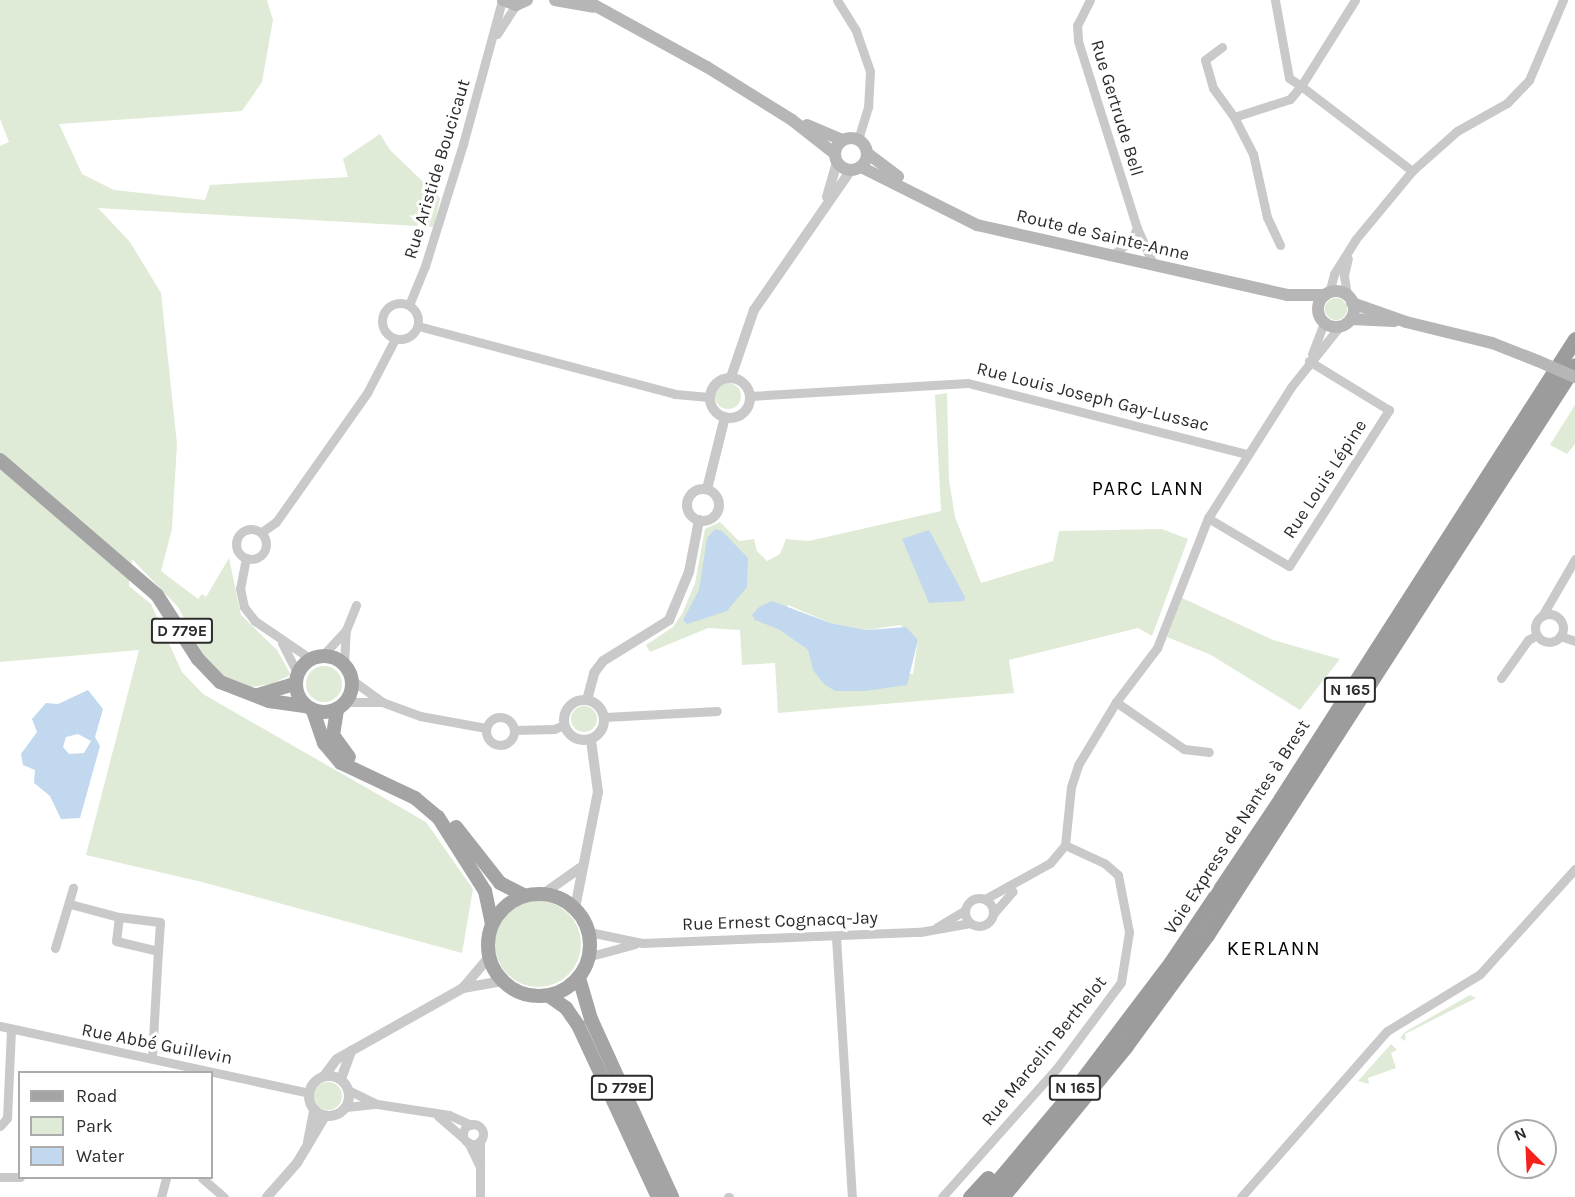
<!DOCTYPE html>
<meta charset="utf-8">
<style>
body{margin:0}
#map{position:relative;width:1575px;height:1197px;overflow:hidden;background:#fff;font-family:Karla,sans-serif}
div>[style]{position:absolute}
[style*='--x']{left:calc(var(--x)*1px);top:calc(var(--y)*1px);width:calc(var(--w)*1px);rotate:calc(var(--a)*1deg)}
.green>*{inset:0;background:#e0ebd7}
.round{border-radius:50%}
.water>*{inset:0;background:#c1d8ee}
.minor>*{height:9px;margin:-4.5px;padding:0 4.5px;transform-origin:4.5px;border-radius:4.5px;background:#c9c9c9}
.minor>.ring{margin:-4.5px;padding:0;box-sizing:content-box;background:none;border:9px solid #c9c9c9;border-radius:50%}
.tertiary>*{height:10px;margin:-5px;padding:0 5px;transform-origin:5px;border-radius:5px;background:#c9c9c9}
.tertiary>.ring{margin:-5px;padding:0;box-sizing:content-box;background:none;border:10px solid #c9c9c9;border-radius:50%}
.secondary>*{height:12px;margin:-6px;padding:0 6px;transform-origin:6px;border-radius:6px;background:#b6b6b6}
.secondary>.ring{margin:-6px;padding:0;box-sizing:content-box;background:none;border:12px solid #b6b6b6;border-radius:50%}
.primary>*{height:14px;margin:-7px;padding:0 7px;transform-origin:7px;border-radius:7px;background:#a4a4a4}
.primary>.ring{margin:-7px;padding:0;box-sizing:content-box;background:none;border:14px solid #a4a4a4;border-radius:50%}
.trunk>*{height:15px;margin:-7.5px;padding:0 7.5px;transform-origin:7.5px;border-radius:7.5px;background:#9c9c9c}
.secondary-bridge>*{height:12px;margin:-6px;padding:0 6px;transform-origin:6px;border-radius:6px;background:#b6b6b6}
span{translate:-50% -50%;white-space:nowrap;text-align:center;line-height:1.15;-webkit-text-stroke:6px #fff;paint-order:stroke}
.shield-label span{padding:2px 4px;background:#fff;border:2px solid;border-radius:4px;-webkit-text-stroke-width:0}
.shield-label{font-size:16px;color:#2c2c2c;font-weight:700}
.street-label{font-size:18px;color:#2c2c2c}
.neighbourhood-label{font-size:20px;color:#000;letter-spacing:1.5px}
.legend{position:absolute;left:18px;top:1071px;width:195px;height:108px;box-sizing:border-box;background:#fff;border:2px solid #ababab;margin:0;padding:8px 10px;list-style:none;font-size:18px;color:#2c2c2c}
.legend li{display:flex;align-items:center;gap:12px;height:30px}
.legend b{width:30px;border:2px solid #ababab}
.north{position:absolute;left:1497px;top:1119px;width:60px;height:60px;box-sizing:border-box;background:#fff;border:2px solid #ababab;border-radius:50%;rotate:336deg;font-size:16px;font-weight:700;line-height:24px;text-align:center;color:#2c2c2c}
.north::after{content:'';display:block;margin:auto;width:21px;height:27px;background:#f5211b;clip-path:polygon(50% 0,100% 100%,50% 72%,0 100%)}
</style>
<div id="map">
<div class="green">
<i style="clip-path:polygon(0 0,267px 0,273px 20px,262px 82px,242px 111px,59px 124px,82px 174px,114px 190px,205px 200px,210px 185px,348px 177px,343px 159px,380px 134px,390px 150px,440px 198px,434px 227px,98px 208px,130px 242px,161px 293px,177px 444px,172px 529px,161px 571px,198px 599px,202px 594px,206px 597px,229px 558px,241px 615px,277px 650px,291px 675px,271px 684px,250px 687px,236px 683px,220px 674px,203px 654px,178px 607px,132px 559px,129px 586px,151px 604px,182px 672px,203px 694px,426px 822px,473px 889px,462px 953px,202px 882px,86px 855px,139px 650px,0 662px,0 146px,9px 142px,0 119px)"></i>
<i class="round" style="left:1325px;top:298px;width:22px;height:22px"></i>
<i class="round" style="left:715px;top:383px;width:26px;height:26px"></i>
<i style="clip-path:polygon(evenodd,947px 393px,949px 480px,955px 517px,981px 583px,1053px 561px,1059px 531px,1162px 529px,1188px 539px,1152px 636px,1138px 628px,1009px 660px,1014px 693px,778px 713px,775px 663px,742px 665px,740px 630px,708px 628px,650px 652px,646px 645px,673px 627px,682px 614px,695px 583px,705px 529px,720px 522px,739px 541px,754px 539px,757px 551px,767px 561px,780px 554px,786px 539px,809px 541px,941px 511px,935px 395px,947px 393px,788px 605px,830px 623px,867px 630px,900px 625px,918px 640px,913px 674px,814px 670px,808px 650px,778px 629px,788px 605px)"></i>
<i style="clip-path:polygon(1575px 405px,1575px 444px,1567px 454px,1550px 445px)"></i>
<i style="clip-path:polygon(1182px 598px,1273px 640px,1340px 659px,1300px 710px,1211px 655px,1167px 637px)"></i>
<i class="round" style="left:306px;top:666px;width:36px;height:36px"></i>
<i class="round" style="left:571px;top:706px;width:26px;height:26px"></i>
<i class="round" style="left:495px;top:901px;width:86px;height:86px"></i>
<i style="clip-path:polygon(1470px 995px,1476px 998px,1405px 1034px,1406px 1041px,1400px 1038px,1405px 1032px)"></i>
<i style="clip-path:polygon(1391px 1044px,1397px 1050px,1391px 1053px,1396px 1068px,1368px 1078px,1369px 1084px,1358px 1081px)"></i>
<i class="round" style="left:314px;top:1082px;width:28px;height:28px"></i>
</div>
<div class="water">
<i style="clip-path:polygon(715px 529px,722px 531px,748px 558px,747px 587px,727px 611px,687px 624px,683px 620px,699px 590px,707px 538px)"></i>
<i style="clip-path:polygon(929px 530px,965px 597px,964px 601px,929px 603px,902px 539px)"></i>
<i style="clip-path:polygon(772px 601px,830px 623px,867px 630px,906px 627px,918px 640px,907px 685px,865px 691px,835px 691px,824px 684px,813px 670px,808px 650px,778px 629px,755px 620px,752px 615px,759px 607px)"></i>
<i style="clip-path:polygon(evenodd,88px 690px,103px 709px,95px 737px,100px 746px,80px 818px,61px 819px,50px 796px,34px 783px,35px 770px,23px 765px,21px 754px,37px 732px,32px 719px,46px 703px,58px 704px,88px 690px,78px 734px,91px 741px,84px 753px,69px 754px,63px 747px,66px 737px,78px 734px)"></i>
</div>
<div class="minor">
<i style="--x:837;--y:0;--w:36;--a:58"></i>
<i style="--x:856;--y:31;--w:42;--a:70.7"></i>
<i style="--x:870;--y:71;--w:36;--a:93"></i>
<i style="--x:868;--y:107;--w:34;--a:107"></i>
<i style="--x:1090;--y:0;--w:28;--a:117"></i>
<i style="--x:1077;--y:25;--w:16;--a:86"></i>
<i style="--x:1078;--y:41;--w:196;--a:72.5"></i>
<i style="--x:1137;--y:228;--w:39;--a:66"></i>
<i style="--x:1355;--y:0;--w:102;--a:122.1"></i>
<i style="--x:1301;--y:86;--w:140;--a:37.4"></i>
<i style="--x:497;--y:34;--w:35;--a:-57"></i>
<i style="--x:1222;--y:47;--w:21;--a:143"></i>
<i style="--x:1205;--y:60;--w:29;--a:74"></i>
<i style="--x:1213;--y:88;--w:36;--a:54"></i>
<i style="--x:1234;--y:117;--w:42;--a:62.8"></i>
<i style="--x:1253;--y:154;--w:65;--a:77.5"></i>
<i style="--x:1267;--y:217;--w:31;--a:65"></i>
<i style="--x:1234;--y:117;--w:59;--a:-17.8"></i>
<i style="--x:1290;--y:99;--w:17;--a:-50"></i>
<i style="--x:1301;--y:86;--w:14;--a:-146"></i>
<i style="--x:1289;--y:78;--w:79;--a:-100.2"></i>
<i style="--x:1113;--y:255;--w:23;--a:-40"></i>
<i style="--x:1131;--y:240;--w:13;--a:-63"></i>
<i style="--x:1329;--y:293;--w:20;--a:-75"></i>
<i style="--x:1334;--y:274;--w:40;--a:-58"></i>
<i style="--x:1355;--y:240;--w:89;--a:-50.4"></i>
<i style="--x:1412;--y:171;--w:60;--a:-41.6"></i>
<i style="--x:1457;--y:131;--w:57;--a:-29.2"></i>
<i style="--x:1507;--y:103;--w:32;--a:-46"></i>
<i style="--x:1529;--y:80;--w:87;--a:-67"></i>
<i style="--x:1347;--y:295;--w:20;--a:-99"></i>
<i style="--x:1344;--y:275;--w:17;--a:-77"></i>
<i class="ring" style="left:382px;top:303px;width:27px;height:27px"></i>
<i style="--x:409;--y:305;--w:42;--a:-67.7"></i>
<i style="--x:425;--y:266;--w:128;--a:-72.7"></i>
<i style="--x:463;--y:144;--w:149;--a:-74.8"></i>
<i style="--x:418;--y:326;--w:266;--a:14.8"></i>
<i style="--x:675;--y:394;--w:34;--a:5"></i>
<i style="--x:1312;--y:354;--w:34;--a:-69"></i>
<i style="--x:750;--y:396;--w:218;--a:-3.4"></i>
<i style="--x:968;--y:383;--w:288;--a:14.3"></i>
<i style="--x:1208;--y:518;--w:94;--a:30.7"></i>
<i style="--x:1289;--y:566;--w:54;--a:-57.2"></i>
<i style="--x:1318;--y:521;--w:132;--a:-57.4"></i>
<i style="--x:1389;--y:410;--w:94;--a:-148.5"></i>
<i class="ring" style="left:236px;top:529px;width:21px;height:21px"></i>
<i style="--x:262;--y:532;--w:17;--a:-36"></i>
<i style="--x:276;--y:522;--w:158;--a:-54.8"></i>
<i style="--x:367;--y:393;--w:61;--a:-62.6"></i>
<i style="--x:246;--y:558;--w:31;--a:101"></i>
<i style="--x:240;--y:588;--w:19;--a:78"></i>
<i style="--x:244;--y:607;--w:18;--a:52"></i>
<i style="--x:255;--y:621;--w:68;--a:34.2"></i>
<i class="ring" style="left:1535px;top:614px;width:19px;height:19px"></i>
<i style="--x:1542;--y:616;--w:66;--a:-59.9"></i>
<i style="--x:1560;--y:636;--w:16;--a:18"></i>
<i style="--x:282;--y:643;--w:35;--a:63"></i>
<i style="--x:322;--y:656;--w:35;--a:-47"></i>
<i style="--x:344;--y:664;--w:34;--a:-87"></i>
<i style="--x:346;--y:630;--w:27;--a:-68"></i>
<i style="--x:1501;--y:678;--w:47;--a:-54.6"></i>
<i style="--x:1528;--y:640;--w:10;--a:-29"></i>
<i style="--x:352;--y:680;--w:37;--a:36"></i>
<i style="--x:382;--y:702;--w:40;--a:20.2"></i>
<i style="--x:420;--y:716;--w:67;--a:10.3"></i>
<i style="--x:346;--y:702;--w:36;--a:0"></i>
<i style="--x:1116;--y:702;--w:83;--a:34.7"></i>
<i style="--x:1184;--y:749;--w:25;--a:7"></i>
<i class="ring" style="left:486px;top:717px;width:19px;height:19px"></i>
<i style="--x:605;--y:717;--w:112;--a:-3.1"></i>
<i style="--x:514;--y:730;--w:40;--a:-1.4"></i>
<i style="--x:554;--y:729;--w:11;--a:-22"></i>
<i class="ring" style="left:965px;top:898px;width:19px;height:19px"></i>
<i style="--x:985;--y:899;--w:74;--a:-29"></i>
<i style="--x:1050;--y:863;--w:23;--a:-50"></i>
<i style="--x:70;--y:904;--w:51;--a:14.9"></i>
<i style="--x:993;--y:914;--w:30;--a:-49"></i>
<i style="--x:937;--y:927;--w:33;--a:-31"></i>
<i style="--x:589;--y:932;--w:54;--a:11.7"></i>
<i style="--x:642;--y:943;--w:278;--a:-2.3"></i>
<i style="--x:920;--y:932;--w:51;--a:-10.2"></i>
<i style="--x:836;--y:937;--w:260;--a:86.5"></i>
<i style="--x:55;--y:948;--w:63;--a:-73.3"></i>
<i style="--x:591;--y:956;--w:46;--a:-15.3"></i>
<i style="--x:0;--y:1026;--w:316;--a:12.2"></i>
<i style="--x:152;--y:1057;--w:106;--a:-86.8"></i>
<i style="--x:158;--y:951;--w:29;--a:-86"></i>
<i style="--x:160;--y:922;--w:41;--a:-173"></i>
<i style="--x:119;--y:917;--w:24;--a:97"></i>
<i style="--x:116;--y:941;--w:43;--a:13.4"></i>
<i style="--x:348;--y:1090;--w:32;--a:26"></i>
<i style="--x:377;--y:1104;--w:73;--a:8.7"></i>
<i style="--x:449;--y:1115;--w:24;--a:24"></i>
<i style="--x:346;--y:1107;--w:28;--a:-6"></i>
<i style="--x:438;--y:1116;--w:33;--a:41"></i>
<i class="ring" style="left:463px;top:1124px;width:11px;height:11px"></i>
<i style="--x:0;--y:1126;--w:11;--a:-49"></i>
<i style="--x:7;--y:1118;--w:89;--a:-87.4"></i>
<i style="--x:480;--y:1141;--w:56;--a:90"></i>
<i style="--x:468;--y:1142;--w:28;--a:64"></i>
<i style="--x:0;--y:1177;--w:20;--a:0"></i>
<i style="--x:202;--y:1178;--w:29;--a:41"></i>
<i style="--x:161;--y:1197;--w:20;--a:-75"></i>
<i style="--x:728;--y:1197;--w:1;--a:0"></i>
<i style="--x:942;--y:1197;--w:173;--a:-48.3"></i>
<i style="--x:1057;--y:1068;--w:107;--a:-53.3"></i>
<i style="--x:1121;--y:982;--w:51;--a:-80.9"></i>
<i style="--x:1129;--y:932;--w:58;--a:-100.9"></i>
<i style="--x:1118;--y:875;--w:18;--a:-139"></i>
<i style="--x:1104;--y:863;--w:43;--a:-155.2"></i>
<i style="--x:1065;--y:845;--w:58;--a:-84.1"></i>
<i style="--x:1071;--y:787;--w:23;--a:-72"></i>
<i style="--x:1078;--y:765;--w:74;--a:-58.9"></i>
<i style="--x:1116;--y:702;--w:68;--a:-52.8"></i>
<i style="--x:1157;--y:648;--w:140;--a:-68.6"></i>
<i style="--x:1208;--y:518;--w:155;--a:-57.6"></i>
<i style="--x:1291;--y:387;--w:77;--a:-51.3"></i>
<i style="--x:1241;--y:1197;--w:221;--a:-48.7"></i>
<i style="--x:1387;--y:1031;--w:109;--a:-31.5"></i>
<i style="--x:1480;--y:974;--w:142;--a:-47.9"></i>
</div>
<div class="tertiary">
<i style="--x:827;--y:197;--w:35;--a:-74"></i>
<i style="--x:731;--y:377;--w:71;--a:-71.1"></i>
<i style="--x:754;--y:310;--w:170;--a:-55.3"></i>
<i class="ring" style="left:710px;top:378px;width:30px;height:30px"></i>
<i style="--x:707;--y:489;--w:74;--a:-76"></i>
<i class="ring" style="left:687px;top:489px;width:22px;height:22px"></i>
<i class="ring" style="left:564px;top:700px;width:30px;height:30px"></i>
<i style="--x:587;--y:700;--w:28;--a:-75"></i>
<i style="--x:594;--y:673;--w:15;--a:-53"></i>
<i style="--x:603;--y:661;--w:78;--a:-31.8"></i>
<i style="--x:669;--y:620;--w:52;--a:-67.4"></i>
<i style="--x:689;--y:572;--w:53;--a:-79.1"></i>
<i style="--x:543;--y:894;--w:45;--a:-35.1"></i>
<i style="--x:575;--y:908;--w:118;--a:-78.8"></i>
<i style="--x:598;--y:792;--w:52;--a:-97.7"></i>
<i style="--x:463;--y:988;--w:40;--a:-50"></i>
<i class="ring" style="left:309px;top:1076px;width:30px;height:30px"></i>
<i style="--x:324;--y:1076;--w:21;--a:-53"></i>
<i style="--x:337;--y:1059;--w:145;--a:-29.4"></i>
<i style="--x:463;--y:988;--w:39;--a:-10"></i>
<i style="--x:341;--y:1079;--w:30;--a:-70"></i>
<i style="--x:308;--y:1142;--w:33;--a:-79"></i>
<i style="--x:267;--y:1197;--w:45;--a:-48.6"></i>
<i style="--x:297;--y:1163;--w:55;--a:-59.2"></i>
</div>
<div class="secondary">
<i style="--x:503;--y:0;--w:14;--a:21"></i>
<i style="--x:516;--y:5;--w:12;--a:-24"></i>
<i style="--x:555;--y:0;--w:39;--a:10"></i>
<i style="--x:585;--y:0;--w:139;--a:28.8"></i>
<i style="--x:707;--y:67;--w:100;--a:31.9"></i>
<i style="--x:792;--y:120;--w:53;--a:38.2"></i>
<i style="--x:807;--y:125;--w:39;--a:23"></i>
<i class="ring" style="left:835px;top:138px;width:20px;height:20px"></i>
<i style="--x:867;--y:153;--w:39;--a:37"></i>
<i style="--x:861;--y:167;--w:130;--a:26.6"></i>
<i style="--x:977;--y:225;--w:318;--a:12.7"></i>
<i style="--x:1287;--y:295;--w:38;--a:0"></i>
<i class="ring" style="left:1318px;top:291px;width:24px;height:24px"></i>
<i style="--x:1352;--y:303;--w:57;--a:19.4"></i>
<i style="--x:1406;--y:322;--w:89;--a:13.7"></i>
<i style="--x:1492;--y:343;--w:49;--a:21.4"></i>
<i style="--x:1351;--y:319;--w:43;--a:2.7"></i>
</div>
<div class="primary">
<i style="--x:0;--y:460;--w:207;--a:40.7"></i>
<i style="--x:157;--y:595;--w:76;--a:57.4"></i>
<i style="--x:198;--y:659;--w:32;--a:46"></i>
<i style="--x:220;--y:682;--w:53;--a:21.2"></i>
<i style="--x:269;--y:701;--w:36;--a:8"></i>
<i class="ring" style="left:296px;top:656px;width:42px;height:42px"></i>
<i style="--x:258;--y:695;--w:39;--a:-17"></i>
<i style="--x:337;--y:710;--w:25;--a:99"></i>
<i style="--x:333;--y:735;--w:27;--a:54"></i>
<i style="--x:313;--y:711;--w:34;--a:71"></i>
<i style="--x:324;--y:743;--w:26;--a:50"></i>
<i style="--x:341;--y:763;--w:82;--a:25.3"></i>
<i style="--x:415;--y:798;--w:30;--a:40"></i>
<i style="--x:438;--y:817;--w:88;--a:57.6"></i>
<i style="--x:485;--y:891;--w:34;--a:78"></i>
<i style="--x:456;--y:827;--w:71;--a:51.8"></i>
<i style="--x:500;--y:883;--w:28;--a:27"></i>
<i class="ring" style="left:488px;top:894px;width:88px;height:88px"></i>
<i style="--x:579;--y:978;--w:43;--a:73.7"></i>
<i style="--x:591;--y:1019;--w:196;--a:65.5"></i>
<i style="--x:549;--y:996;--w:21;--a:35"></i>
<i style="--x:566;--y:1008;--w:21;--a:55"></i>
<i style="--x:578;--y:1025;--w:190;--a:65.1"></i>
</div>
<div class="trunk">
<i style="--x:970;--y:1197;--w:26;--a:-47"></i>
<i style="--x:984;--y:1197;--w:146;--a:-50"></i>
<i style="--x:1078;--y:1085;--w:154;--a:-52.9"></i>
<i style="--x:1171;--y:962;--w:197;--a:-56.1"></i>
<i style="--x:1281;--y:798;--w:545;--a:-57.36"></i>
<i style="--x:1002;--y:1197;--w:194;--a:-50.6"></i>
<i style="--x:1125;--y:1047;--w:139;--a:-53.8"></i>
<i style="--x:1207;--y:935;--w:678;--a:-57.15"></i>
</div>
<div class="secondary-bridge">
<i style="--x:1538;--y:361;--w:40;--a:23.4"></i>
</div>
<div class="shield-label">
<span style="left:182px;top:631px">D 779E</span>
<span style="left:1350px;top:690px">N 165</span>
<span style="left:622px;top:1088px">D 779E</span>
<span style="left:1075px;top:1088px">N 165</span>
</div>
<div class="street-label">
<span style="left:1117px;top:108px;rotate:73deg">Rue Gertrude Bell</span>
<span style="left:437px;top:169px;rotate:-73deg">Rue Aristide Boucicaut</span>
<span style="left:1103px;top:235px;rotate:13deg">Route de Sainte-Anne</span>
<span style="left:1093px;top:397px;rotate:14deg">Rue Louis Joseph Gay-Lussac</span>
<span style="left:1325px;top:479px;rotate:-57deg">Rue Louis Lépine</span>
<span style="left:1237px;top:827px;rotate:-57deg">Voie Express de Nantes à Brest</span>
<span style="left:780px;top:921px;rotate:-2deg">Rue Ernest Cognacq-Jay</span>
<span style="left:157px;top:1044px;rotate:11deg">Rue Abbé Guillevin</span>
<span style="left:1044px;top:1051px;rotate:-51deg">Rue Marcelin Berthelot</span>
</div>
<div class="neighbourhood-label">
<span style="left:1148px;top:488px">PARC LANN</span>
<span style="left:1274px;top:948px">KERLANN</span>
</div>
<ul class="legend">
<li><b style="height:8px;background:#a4a4a4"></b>Road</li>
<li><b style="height:16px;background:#e0ebd7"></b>Park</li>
<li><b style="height:16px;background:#c1d8ee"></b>Water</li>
</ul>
<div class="north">N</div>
</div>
